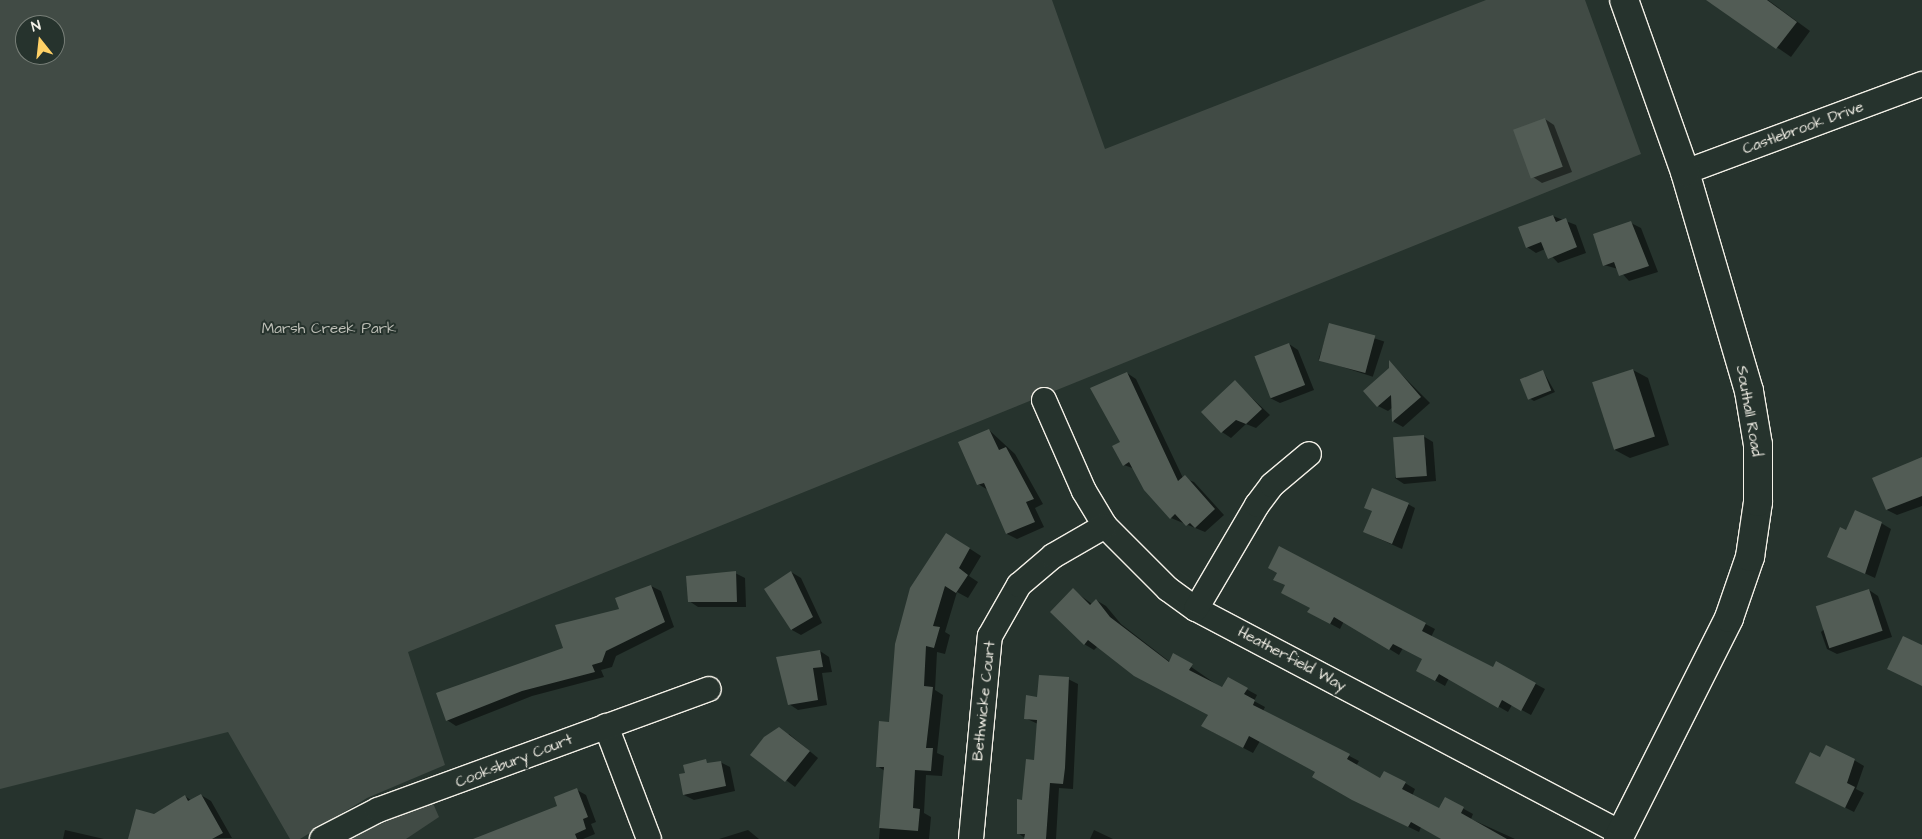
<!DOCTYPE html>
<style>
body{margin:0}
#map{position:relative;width:1922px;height:839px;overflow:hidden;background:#26332d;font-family:"Architects Daughter",sans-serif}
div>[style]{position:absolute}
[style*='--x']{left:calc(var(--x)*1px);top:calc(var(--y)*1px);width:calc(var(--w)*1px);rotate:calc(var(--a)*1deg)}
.green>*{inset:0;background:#414b45}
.shadow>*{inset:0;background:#0007;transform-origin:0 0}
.building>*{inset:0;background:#525c55;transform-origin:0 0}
.roads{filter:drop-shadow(1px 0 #f4f1e8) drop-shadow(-1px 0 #f4f1e8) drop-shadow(0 1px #f4f1e8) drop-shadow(0 -1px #f4f1e8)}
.street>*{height:24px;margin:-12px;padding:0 12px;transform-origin:12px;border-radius:12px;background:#26332d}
.secondary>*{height:28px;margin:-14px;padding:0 14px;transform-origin:14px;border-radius:14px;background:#26332d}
span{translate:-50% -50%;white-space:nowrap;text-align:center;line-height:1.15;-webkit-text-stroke:4px #26332d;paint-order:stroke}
.street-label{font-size:15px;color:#f4f1e8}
.park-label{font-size:15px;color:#bebfb7}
.north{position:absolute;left:15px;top:15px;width:50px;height:50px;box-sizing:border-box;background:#26332d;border:1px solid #787f78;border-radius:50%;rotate:344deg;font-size:14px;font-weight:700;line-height:20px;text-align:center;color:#f4f1e8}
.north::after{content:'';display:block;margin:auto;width:18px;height:22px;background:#ffd166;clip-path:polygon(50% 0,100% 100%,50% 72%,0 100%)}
</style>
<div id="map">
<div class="green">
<i style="clip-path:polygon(evenodd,0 0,1052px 0,1105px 149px,1486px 0,1585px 0,1641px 154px,408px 652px,445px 765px,367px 798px,300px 839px,290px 839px,228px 732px,0 789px,0 0,25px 25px,55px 25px,55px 55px,25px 55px,25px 25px)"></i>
<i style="clip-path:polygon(432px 801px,439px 817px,406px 839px,347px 839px)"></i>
</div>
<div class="shadow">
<i style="clip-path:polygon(1715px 0,1768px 0,1810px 31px,1791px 57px,1713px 3px)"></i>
<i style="clip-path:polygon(1545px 119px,1554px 125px,1572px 172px,1542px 183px,1533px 177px)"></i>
<i style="clip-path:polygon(1553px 216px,1576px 225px,1586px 253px,1558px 263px,1545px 249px,1536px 253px,1527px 247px)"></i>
<i style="clip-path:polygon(1631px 223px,1641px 228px,1658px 272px,1629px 281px,1618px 269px,1604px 265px)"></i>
<i style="left:1330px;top:324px;width:57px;height:37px;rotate:18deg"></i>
<i style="clip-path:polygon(1289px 344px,1298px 350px,1314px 390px,1280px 403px,1270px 398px)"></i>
<i style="clip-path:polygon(1390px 363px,1430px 403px,1403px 427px,1394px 422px,1393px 407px,1388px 411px,1378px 406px,1368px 388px,1390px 368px)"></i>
<i style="clip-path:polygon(1633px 370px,1648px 378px,1669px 445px,1630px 458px,1615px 450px)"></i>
<i style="clip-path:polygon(1543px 371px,1555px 392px,1534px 401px,1529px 398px)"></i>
<i style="clip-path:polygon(1127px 373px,1136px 379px,1183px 478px,1194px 482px,1224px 515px,1205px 532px,1171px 518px,1135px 469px,1124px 465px)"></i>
<i style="clip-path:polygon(1235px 382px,1270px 415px,1256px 428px,1246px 424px,1231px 438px,1222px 432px)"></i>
<i style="clip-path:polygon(989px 430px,1015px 454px,1043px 504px,1035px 508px,1044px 527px,1017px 539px,1007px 534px,988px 490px,978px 484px)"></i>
<i style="clip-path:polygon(1423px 436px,1433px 442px,1436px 481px,1404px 484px,1395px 478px)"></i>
<i style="clip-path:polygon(1922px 458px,1922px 506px,1897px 515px,1887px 510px)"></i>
<i style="clip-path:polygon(1406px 503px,1415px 508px,1402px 549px,1364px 532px)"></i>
<i style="clip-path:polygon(1881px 523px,1891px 529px,1875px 578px,1838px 561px)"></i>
<i style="clip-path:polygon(958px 541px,981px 556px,969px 576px,978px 582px,968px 598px,957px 592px,945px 632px,950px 635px,945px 654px,937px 652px,935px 690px,943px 695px,937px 753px,944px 756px,942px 776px,926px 775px,924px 813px,931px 817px,929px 839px,879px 839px,885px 771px,877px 766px)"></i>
<i style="clip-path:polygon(1280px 548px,1435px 629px,1431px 637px,1493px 669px,1497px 663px,1545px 689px,1531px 715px,1512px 705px,1508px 712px,1449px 678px,1445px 686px,1427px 676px,1424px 659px,1403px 648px,1399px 655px,1344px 621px,1340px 629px,1318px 617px,1279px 573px)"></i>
<i style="clip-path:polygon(791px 572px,801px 578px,822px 623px,801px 635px,792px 630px)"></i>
<i style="clip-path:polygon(735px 573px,745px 578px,746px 607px,698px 607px,689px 601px)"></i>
<i style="clip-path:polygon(651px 586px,661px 591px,674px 627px,616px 656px,612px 667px,601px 670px,604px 677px,532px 696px,456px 726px,447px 720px,564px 649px)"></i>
<i style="clip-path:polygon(1073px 590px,1092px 604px,1096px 600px,1106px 606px,1121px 624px,1170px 662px,1174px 655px,1223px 689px,1228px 679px,1257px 695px,1254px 701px,1265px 707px,1263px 711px,1359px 761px,1356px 766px,1381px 779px,1405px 783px,1415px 789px,1412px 796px,1439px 810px,1446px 799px,1473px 814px,1471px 819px,1515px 839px,1443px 839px,1421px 827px,1419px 832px,1363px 805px,1316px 772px,1260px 741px,1253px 753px,1213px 732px,1209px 715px,1098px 646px,1094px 650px,1084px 644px)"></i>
<i style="clip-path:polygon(1869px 590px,1878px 596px,1892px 637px,1837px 654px,1827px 649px,1821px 632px)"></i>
<i style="clip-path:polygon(820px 651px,829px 657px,832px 672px,822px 673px,827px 705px,798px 710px,789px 704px)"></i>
<i style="clip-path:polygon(1068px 679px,1078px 684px,1073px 789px,1059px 788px,1056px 839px,1026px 839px,1018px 833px,1018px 800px,1023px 801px,1035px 761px,1038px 724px,1025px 718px,1039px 698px)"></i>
<i style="clip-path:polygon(789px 734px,818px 758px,795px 787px,752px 754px)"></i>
<i style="clip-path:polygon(1821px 759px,1854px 760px,1864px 766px,1856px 789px,1864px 793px,1854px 812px,1806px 788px)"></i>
<i style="clip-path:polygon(720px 762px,730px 767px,735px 791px,694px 800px,684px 795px)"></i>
<i style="clip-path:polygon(577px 790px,586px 795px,596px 822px,591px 824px,595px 834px,583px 839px,478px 839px,559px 807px)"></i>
<i style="clip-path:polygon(201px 795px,211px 801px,232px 838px,179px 839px,185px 796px,192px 801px)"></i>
<i style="clip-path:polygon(65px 830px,104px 839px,63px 839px)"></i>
<i style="clip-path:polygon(748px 830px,759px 839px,719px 839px)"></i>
<i style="clip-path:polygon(1094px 830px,1113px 839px,1090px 839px)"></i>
</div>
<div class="building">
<i style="clip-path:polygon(1706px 0,1767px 0,1797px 22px,1776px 49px)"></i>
<i style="left:1545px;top:118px;width:52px;height:34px;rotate:70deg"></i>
<i style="clip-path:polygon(1553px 215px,1556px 222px,1566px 218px,1577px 247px,1548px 259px,1541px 242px,1526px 248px,1518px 227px)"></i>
<i style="clip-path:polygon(1631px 221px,1649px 266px,1619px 276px,1614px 262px,1603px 266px,1593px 234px)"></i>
<i style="left:1329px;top:323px;width:48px;height:39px;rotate:15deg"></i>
<i style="left:1289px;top:343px;width:45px;height:37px;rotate:69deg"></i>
<i style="clip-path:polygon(1389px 360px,1421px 397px,1392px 422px,1391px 395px,1377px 407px,1363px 391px,1389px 368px)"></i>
<i style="left:1633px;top:369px;width:71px;height:43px;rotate:72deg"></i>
<i style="left:1543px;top:370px;width:22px;height:25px;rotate:68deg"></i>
<i style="clip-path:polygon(1127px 372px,1178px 481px,1185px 475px,1215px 509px,1195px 528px,1190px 523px,1186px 526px,1175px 514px,1170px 519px,1144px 490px,1129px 462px,1123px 466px,1112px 446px,1120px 442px,1090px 388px)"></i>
<i style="clip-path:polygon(1235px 380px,1262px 409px,1246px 424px,1236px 420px,1221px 433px,1201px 412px)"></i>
<i style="clip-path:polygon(989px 429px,999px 450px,1006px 447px,1034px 499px,1026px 502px,1035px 522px,1006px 534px,984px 483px,977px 485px,958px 442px)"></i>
<i style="left:1424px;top:435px;width:41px;height:31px;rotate:86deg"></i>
<i style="clip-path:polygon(1922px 457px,1922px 496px,1886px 510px,1872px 478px)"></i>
<i style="clip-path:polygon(1372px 488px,1409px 503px,1392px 544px,1363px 532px,1372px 511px,1364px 508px)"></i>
<i style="clip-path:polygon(1855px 510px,1882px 522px,1865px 574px,1827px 557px,1840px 527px,1846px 530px)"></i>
<i style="clip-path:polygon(946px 533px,970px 548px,959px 568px,968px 575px,956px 593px,945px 586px,933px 626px,940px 627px,934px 648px,926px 646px,924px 686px,933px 687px,926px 748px,933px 748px,931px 771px,915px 770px,913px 808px,920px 809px,918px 831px,879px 828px,884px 767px,876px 767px,879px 721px,889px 722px,895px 644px,910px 588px)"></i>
<i style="clip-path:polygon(1279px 546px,1426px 623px,1422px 631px,1493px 667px,1496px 661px,1536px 683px,1521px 711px,1502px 700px,1498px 708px,1439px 674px,1435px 681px,1416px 671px,1422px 659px,1393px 644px,1389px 650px,1334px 617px,1330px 624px,1307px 612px,1310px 608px,1281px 593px,1285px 585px,1273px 580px,1277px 573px,1268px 568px)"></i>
<i style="clip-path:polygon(736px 571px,737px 602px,688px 602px,686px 576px)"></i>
<i style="clip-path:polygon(791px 571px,813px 617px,791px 630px,764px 589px)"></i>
<i style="clip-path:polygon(651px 585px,665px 622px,606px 651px,602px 662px,592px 665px,595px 672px,522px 691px,446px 721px,436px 693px,563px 648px,555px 625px,619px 609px,615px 598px)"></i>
<i style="clip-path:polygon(1073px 588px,1090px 605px,1096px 599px,1110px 617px,1169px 662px,1173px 653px,1193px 664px,1189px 670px,1222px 687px,1228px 677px,1248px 688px,1244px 694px,1255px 700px,1253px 705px,1350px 754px,1347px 759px,1380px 778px,1384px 771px,1406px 782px,1402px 789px,1439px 808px,1445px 797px,1464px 807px,1461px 813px,1507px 839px,1441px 839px,1411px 822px,1408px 827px,1352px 800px,1312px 777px,1315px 772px,1249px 736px,1243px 748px,1201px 726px,1208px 715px,1134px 676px,1088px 640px,1084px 645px,1050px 612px)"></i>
<i style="left:1869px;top:589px;width:44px;height:56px;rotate:72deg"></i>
<i style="clip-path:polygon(1903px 636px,1922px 645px,1922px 686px,1887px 669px)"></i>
<i style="clip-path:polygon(820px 650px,823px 667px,813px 668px,818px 700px,788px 705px,776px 657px)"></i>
<i style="clip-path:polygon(1039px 675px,1069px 677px,1065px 768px,1063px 784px,1050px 783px,1046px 839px,1024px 839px,1025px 834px,1017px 834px,1017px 799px,1022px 800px,1026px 759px,1034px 760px,1037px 720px,1024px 719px,1026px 695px,1037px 697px)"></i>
<i style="clip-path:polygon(779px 727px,810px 751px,785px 782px,750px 755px,764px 737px)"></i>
<i style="clip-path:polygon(1826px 745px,1855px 759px,1847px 783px,1855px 787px,1845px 808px,1795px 783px,1810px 752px,1820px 757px)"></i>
<i style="clip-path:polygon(706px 759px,707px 763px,721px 761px,726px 786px,683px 795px,679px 774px,685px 773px,683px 765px)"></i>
<i style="clip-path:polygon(577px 788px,588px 817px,583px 819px,586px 829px,575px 834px,577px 839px,473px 839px,557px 806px,554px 797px)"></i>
<i style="clip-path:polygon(201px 794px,223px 833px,212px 839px,128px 839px,136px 809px,154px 814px,185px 795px,188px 801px)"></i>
</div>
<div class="roads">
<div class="street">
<i style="--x:1685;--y:172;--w:253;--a:-20.4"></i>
<i style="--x:1044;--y:400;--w:99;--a:66.3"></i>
<i style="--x:1084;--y:491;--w:41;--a:59"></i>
<i style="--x:1105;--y:526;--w:89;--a:45"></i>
<i style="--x:1168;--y:589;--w:34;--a:36"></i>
<i style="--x:1196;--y:609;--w:480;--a:27.8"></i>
<i style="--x:1196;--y:609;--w:121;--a:-59.6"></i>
<i style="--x:1257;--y:505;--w:25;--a:-53"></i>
<i style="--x:1272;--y:485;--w:48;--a:-40"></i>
<i style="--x:606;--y:726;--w:121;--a:69.2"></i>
<i style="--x:322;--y:839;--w:63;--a:-27.4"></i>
<i style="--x:378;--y:810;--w:352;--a:-20.1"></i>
<i style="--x:971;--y:839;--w:204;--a:-84.7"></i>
<i style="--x:990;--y:636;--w:59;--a:-60.4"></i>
<i style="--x:1019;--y:585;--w:45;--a:-40.5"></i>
<i style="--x:1053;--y:556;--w:60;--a:-30"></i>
</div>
<div class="secondary">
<i style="--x:1618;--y:839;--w:247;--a:-63.3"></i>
<i style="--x:1729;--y:618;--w:65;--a:-71"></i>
<i style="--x:1750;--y:557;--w:56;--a:-81.7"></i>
<i style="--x:1758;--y:502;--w:57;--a:-90"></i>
<i style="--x:1758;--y:445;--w:55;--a:-99.5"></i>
<i style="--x:1749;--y:391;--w:228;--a:-106.3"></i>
<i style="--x:1685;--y:172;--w:182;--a:-109.5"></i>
</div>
</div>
<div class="street-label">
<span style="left:1803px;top:128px;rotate:-20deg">Castlebrook Drive</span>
<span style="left:1749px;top:411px;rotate:80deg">Southall Road</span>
<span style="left:1292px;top:659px;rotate:28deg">Heatherfield Way</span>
<span style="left:984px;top:701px;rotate:-84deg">Bethwicke Court</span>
<span style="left:514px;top:761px;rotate:-21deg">Cooksbury Court</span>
</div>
<div class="park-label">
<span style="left:329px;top:329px">Marsh Creek Park</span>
</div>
<div class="north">N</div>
</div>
